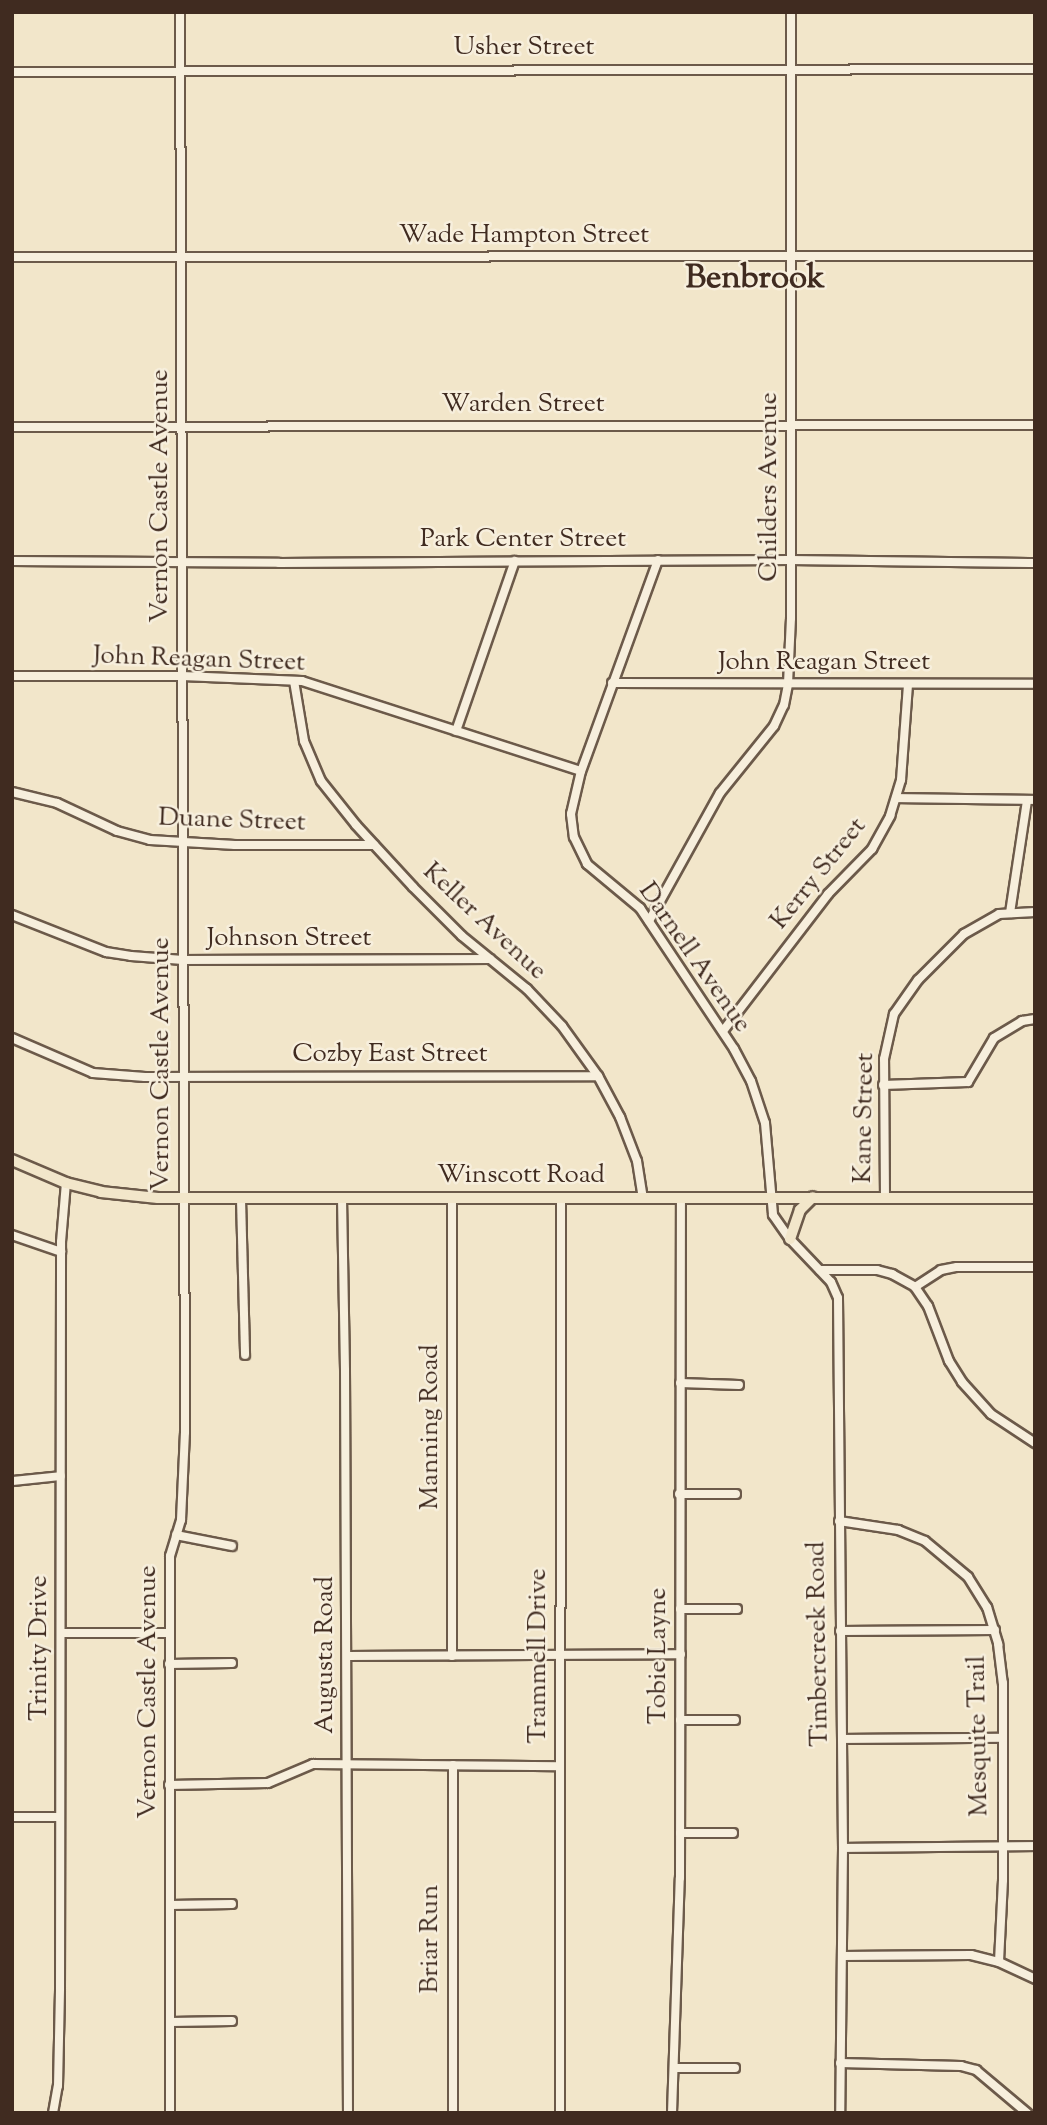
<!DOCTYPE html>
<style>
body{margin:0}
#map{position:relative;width:1047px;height:2125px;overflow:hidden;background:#f2e6ca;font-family:"Sorts Mill Goudy",serif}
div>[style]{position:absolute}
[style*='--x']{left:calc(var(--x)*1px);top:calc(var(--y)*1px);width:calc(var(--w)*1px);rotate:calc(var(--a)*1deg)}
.roads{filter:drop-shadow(2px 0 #6c5a4a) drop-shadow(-2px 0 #6c5a4a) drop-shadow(0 2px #6c5a4a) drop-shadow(0 -2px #6c5a4a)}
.minor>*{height:8px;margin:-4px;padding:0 4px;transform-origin:4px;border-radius:4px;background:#f7efdd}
.major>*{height:10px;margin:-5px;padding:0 5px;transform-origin:5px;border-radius:5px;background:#f2e6ca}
span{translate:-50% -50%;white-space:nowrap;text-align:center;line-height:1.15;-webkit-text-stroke:5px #f7efdd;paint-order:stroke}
.street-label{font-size:26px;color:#402b20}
.district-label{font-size:33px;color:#402b20;font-weight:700}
.frame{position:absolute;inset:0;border:14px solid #402b20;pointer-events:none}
</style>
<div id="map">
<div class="roads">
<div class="minor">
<i style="--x:12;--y:72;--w:1023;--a:-0.17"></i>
<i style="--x:12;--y:257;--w:1023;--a:-0.06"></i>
<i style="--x:12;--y:427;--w:1023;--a:-0.11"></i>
<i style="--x:658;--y:560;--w:225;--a:110"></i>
<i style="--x:581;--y:771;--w:44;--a:103.1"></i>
<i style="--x:571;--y:814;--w:23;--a:83"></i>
<i style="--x:574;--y:837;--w:30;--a:64"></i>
<i style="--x:587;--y:864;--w:69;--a:39.7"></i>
<i style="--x:640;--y:908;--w:169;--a:56.3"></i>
<i style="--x:734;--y:1049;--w:36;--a:62"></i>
<i style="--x:751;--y:1081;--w:44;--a:71.6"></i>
<i style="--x:765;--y:1123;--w:92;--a:85"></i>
<i style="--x:773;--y:1215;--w:29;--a:55"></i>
<i style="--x:790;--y:1239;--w:59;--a:46.4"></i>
<i style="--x:831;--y:1282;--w:17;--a:66"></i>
<i style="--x:838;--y:1298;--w:550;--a:89.48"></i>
<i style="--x:843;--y:1848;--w:265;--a:90.6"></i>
<i style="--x:12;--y:561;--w:267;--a:0.4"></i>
<i style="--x:279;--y:563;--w:511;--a:-0.34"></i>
<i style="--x:790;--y:560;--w:245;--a:0.7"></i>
<i style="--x:12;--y:676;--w:170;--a:0"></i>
<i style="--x:182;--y:676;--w:120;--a:2.4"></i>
<i style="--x:302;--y:681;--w:293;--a:17.9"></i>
<i style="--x:294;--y:681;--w:61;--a:80.5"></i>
<i style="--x:304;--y:741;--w:43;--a:67"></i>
<i style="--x:321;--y:781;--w:56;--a:51.5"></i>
<i style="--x:356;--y:825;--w:84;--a:47.4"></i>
<i style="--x:413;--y:887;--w:69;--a:45"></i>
<i style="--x:462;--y:936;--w:84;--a:39.2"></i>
<i style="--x:527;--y:989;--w:51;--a:46.6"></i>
<i style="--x:562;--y:1026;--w:62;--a:54.2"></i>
<i style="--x:598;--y:1076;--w:47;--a:61.8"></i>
<i style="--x:620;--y:1117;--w:47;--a:68.9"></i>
<i style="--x:637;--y:1161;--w:38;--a:81"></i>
<i style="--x:612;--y:683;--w:423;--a:0.1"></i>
<i style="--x:456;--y:731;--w:180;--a:-70.9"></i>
<i style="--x:12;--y:792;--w:46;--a:13.7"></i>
<i style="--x:57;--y:803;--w:66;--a:25"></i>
<i style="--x:117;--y:831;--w:34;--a:15"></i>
<i style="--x:150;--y:840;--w:85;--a:3.4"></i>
<i style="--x:235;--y:845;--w:139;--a:0"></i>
<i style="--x:896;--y:798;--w:139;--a:0.8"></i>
<i style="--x:1010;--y:913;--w:114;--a:-81.4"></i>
<i style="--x:12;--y:915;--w:101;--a:21.5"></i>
<i style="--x:106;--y:952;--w:25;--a:9"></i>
<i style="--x:131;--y:956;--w:52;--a:4.4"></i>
<i style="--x:183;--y:960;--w:307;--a:-0.2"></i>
<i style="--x:649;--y:921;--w:146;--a:-61"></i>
<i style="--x:720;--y:793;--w:86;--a:-51.1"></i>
<i style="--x:774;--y:726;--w:23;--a:-65"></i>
<i style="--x:784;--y:705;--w:21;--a:-79"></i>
<i style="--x:788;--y:684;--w:66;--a:-87.4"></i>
<i style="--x:791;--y:618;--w:606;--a:-90"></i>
<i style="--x:723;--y:1031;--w:173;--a:-52.5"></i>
<i style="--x:828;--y:894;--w:63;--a:-45.6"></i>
<i style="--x:872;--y:849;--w:38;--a:-61"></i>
<i style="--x:890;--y:816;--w:38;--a:-73"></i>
<i style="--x:901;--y:780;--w:96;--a:-85.8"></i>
<i style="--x:12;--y:1038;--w:88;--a:23.4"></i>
<i style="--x:93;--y:1073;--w:52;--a:4.4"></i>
<i style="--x:145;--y:1077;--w:453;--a:-0.1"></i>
<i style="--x:883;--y:1085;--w:85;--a:-2"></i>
<i style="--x:968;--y:1082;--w:51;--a:-59.4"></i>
<i style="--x:994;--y:1038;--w:33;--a:-31"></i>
<i style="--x:1022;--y:1021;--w:13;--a:-9"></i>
<i style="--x:885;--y:1197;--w:138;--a:-90.4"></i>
<i style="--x:884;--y:1059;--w:46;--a:-77.5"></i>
<i style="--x:894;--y:1014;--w:42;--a:-54.8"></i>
<i style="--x:918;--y:980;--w:65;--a:-45"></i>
<i style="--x:964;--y:934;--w:40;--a:-29.7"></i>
<i style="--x:999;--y:914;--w:36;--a:-3"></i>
<i style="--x:342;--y:1198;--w:172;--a:89"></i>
<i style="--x:345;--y:1370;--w:743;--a:89.77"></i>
<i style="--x:452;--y:1198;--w:458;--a:90"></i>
<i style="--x:241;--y:1199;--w:156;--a:88.5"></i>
<i style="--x:12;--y:1235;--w:52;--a:19.1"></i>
<i style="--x:820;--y:1270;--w:57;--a:0"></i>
<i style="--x:877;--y:1270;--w:16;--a:15"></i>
<i style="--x:892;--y:1274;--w:26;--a:29"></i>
<i style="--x:915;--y:1287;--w:23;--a:56"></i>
<i style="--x:928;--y:1306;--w:59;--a:69.1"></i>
<i style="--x:949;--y:1361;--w:25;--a:58"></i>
<i style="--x:962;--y:1382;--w:43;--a:47.8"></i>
<i style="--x:991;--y:1414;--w:53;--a:33.4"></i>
<i style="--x:915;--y:1287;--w:31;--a:-33"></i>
<i style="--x:941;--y:1270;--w:16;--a:-11"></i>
<i style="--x:957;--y:1267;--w:78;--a:0"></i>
<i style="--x:680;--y:1383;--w:59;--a:1.9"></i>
<i style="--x:12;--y:1481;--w:49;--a:-5.8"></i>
<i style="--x:679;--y:1494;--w:57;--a:0"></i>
<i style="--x:839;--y:1521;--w:60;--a:8.7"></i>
<i style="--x:898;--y:1530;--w:29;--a:22"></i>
<i style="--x:925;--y:1541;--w:56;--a:39.9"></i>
<i style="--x:968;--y:1577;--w:36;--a:58"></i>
<i style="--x:987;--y:1607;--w:39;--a:73"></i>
<i style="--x:998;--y:1644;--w:39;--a:83"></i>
<i style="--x:1003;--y:1683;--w:197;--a:90"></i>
<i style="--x:1003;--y:1880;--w:82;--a:92.8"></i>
<i style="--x:176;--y:1535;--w:57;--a:11.1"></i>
<i style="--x:680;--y:1609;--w:57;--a:0"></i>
<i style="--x:840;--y:1631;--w:155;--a:-0.4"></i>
<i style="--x:62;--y:1633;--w:107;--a:0"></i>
<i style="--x:347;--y:1656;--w:334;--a:-0.3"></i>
<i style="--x:169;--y:1664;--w:63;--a:-0.9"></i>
<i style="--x:680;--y:1720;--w:55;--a:0"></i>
<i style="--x:842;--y:1739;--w:160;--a:-0.4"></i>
<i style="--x:169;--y:1785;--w:99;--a:-1.2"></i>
<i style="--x:268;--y:1783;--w:49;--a:-22.9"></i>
<i style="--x:313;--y:1764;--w:247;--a:0.5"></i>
<i style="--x:12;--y:1817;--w:48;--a:0"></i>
<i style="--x:680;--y:1833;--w:53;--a:0"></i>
<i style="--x:843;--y:1848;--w:192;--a:-0.6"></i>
<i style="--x:170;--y:1905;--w:62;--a:-0.9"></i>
<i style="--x:842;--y:1956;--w:129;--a:-0.4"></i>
<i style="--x:971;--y:1955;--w:29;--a:14"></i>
<i style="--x:999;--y:1962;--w:40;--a:25"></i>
<i style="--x:171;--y:2022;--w:61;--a:-0.9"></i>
<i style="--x:840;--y:2063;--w:121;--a:1.4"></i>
<i style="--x:961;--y:2066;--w:16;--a:15"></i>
<i style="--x:976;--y:2070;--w:67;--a:40.1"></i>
<i style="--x:674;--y:2068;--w:61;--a:0"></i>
<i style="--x:53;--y:2113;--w:27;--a:-80"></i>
<i style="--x:58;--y:2086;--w:97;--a:-88.8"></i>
<i style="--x:60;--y:1989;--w:747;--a:-89.92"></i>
<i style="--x:61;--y:1242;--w:59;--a:-85.2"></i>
<i style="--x:170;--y:2113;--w:557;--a:-90"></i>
<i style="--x:170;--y:1556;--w:38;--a:-73"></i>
<i style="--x:181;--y:1520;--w:88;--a:-87.4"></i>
<i style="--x:185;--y:1432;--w:1420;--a:-90.2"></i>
<i style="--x:453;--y:2113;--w:348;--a:-90"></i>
<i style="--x:560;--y:2113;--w:914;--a:-89.94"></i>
<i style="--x:672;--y:2113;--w:235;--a:-88.1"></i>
<i style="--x:680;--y:1878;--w:679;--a:-89.92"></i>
</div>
<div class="major">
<i style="--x:12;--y:1160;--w:59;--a:23.1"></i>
<i style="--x:66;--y:1183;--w:36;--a:14"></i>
<i style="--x:101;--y:1192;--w:57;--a:6"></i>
<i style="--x:158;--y:1198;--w:877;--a:0"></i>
<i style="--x:790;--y:1239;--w:31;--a:-71"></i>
<i style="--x:800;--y:1210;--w:18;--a:-45"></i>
</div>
</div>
<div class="street-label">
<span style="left:524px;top:48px">Usher Street</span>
<span style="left:524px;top:236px">Wade Hampton Street</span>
<span style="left:523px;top:405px">Warden Street</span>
<span style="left:770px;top:487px;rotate:-90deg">Childers Avenue</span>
<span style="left:161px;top:496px;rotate:-90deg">Vernon Castle Avenue</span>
<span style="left:523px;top:540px">Park Center Street</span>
<span style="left:199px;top:660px;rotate:2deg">John Reagan Street</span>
<span style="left:824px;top:663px">John Reagan Street</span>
<span style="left:232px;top:821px;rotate:2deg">Duane Street</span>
<span style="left:819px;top:874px;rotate:-51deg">Kerry Street</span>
<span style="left:484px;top:922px;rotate:43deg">Keller Avenue</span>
<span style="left:289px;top:939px">Johnson Street</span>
<span style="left:694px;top:958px;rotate:55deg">Darnell Avenue</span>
<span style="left:390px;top:1055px">Cozby East Street</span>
<span style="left:162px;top:1064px;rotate:-90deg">Vernon Castle Avenue</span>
<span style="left:865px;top:1118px;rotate:-89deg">Kane Street</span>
<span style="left:521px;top:1176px">Winscott Road</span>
<span style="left:431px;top:1427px;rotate:-90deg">Manning Road</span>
<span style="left:819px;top:1644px;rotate:-91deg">Timbercreek Road</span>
<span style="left:40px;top:1648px;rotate:-90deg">Trinity Drive</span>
<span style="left:326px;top:1655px;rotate:-90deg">Augusta Road</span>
<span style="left:539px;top:1656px;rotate:-90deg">Trammell Drive</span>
<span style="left:659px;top:1656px;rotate:-90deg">Tobie Layne</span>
<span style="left:149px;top:1692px;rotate:-90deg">Vernon Castle Avenue</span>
<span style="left:979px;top:1736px;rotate:-91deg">Mesquite Trail</span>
<span style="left:431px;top:1939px;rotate:-90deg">Briar Run</span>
</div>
<div class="district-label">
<span style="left:755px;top:280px">Benbrook</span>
</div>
<div class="frame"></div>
</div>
